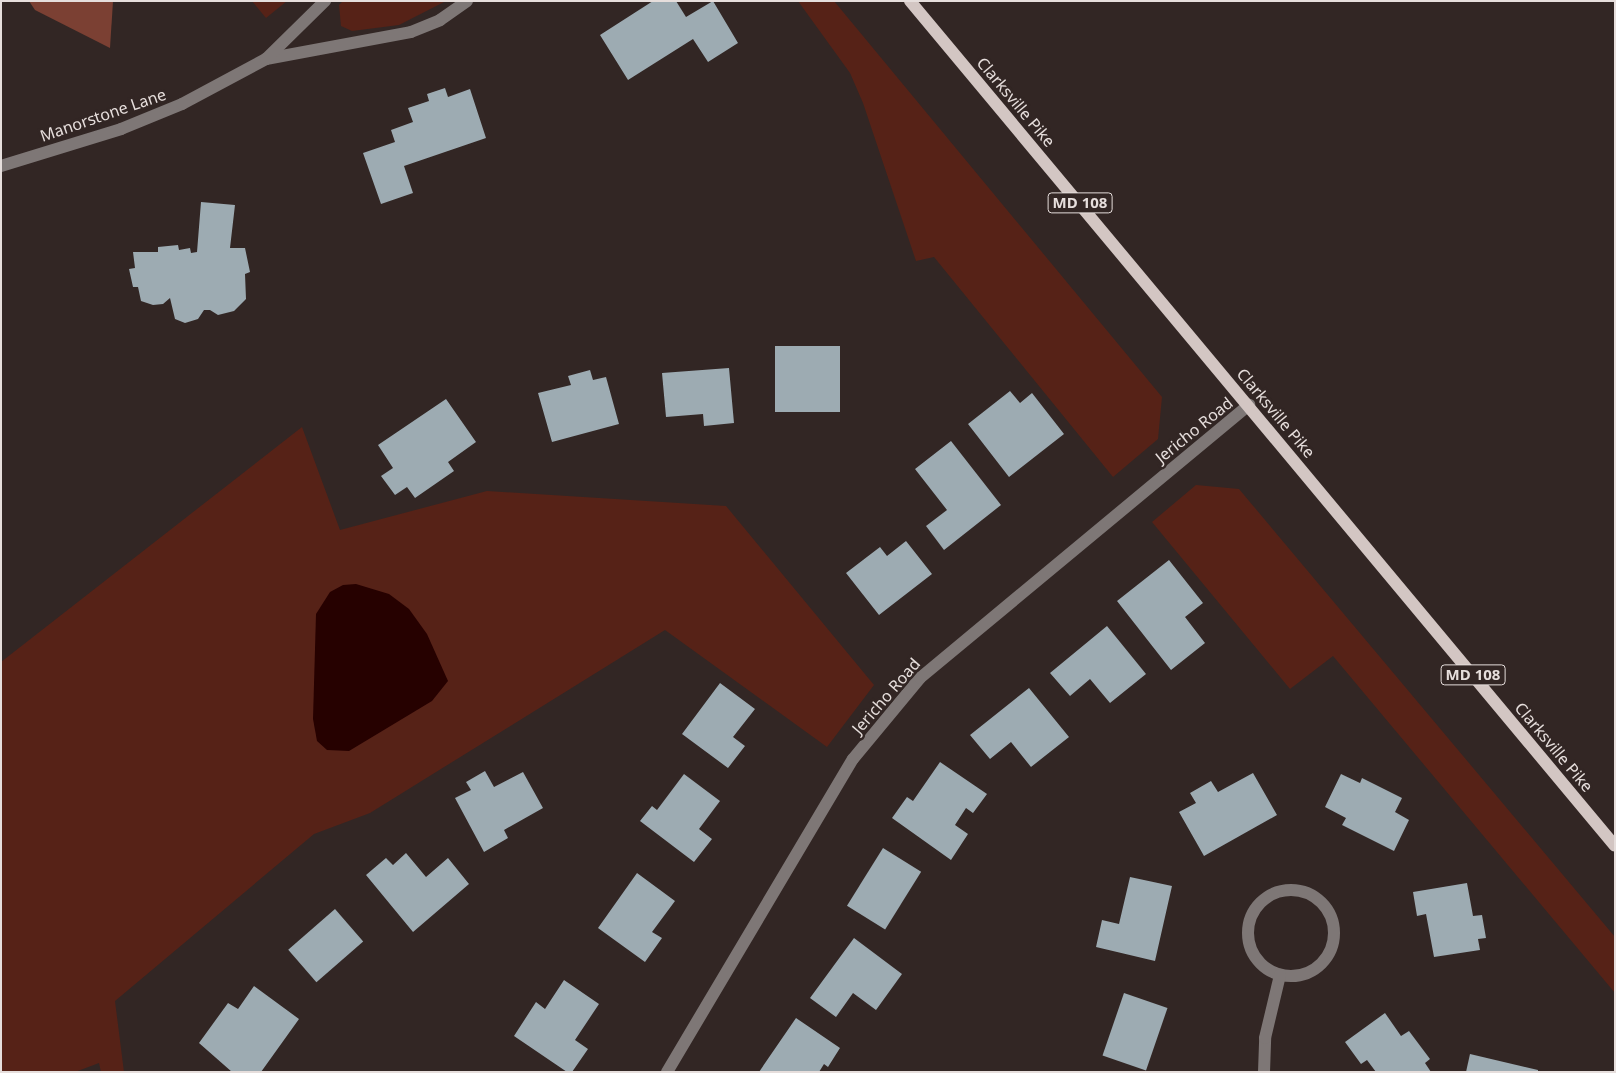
<!DOCTYPE html>
<style>
body{margin:0}
#map{position:relative;width:1616px;height:1073px;overflow:hidden;background:#322624;font-family:"Noto Sans",sans-serif}
div>[style]{position:absolute}
[style*='--x']{left:calc(var(--x)*1px);top:calc(var(--y)*1px);width:calc(var(--w)*1px);rotate:calc(var(--a)*1deg)}
.green>*{inset:0;background:#562217}
.forest>*{inset:0;background:#7b4033}
.water>*{inset:0;background:#260100}
.building>*{inset:0;background:#9dabb2;transform-origin:0 0}
.minor>*{height:12px;margin:-6px;padding:0 6px;transform-origin:6px;border-radius:6px;background:#7e7776}
.minor>.ring{margin:-6px;padding:0;box-sizing:content-box;background:none;border:12px solid #7e7776;border-radius:50%}
.major>*{height:12px;margin:-6px;padding:0 6px;transform-origin:6px;border-radius:6px;background:#d3c6c3}
span{translate:-50% -50%;white-space:nowrap;text-align:center;line-height:1.15;-webkit-text-stroke:5px #322624;paint-order:stroke}
.shield-label span{padding:1px 4px;background:#322624;border:1px solid;border-radius:4px;-webkit-text-stroke-width:0}
.shield-label{font-size:15px;color:#e6dedc;font-weight:700}
.street-label{font-size:16px;color:#e6dedc}
.frame{position:absolute;inset:0;border:2px solid #e6dedc;pointer-events:none}
</style>
<div id="map">
<div class="green">
<i style="clip-path:polygon(252px 1px,287px 1px,266px 18px)"></i>
<i style="clip-path:polygon(343px 1px,446px 1px,399px 25px,352px 31px,341px 26px,339px 5px)"></i>
<i style="clip-path:polygon(798px 1px,834px 1px,1162px 397px,1158px 439px,1113px 477px,934px 257px,916px 261px,863px 103px,850px 73px)"></i>
<i style="clip-path:polygon(302px 427px,340px 530px,487px 491px,726px 506px,874px 685px,827px 747px,665px 630px,370px 813px,314px 834px,115px 1001px,124px 1072px,101px 1072px,99px 1063px,75px 1072px,1px 1072px,1px 662px)"></i>
<i style="clip-path:polygon(1196px 485px,1239px 489px,1615px 937px,1615px 993px,1333px 656px,1290px 689px,1152px 522px)"></i>
</div>
<div class="forest">
<i style="clip-path:polygon(29px 1px,113px 1px,110px 48px,35px 10px)"></i>
</div>
<div class="water">
<i style="clip-path:polygon(356px 584px,389px 594px,409px 609px,427px 634px,448px 681px,432px 701px,349px 751px,327px 750px,317px 741px,313px 719px,316px 614px,330px 592px,343px 585px)"></i>
</div>
<div class="building">
<i style="clip-path:polygon(653px 1px,676px 1px,686px 17px,713px 1px,738px 43px,708px 62px,693px 39px,628px 80px,600px 35px)"></i>
<i style="clip-path:polygon(445px 88px,448px 97px,470px 89px,486px 138px,404px 166px,413px 193px,381px 204px,363px 153px,395px 142px,391px 130px,413px 122px,408px 108px,429px 101px,427px 94px)"></i>
<i style="clip-path:polygon(201px 202px,235px 205px,230px 248px,245px 248px,250px 272px,245px 274px,246px 299px,234px 311px,218px 315px,210px 310px,204px 310px,198px 319px,185px 323px,175px 319px,170px 298px,163px 304px,153px 305px,141px 301px,138px 287px,133px 287px,129px 269px,135px 268px,133px 252px,158px 252px,158px 247px,178px 245px,179px 250px,190px 248px,191px 253px,197px 252px)"></i>
<i style="left:775px;top:346px;width:65px;height:66px"></i>
<i style="clip-path:polygon(729px 368px,734px 423px,704px 426px,703px 414px,666px 417px,662px 373px)"></i>
<i style="clip-path:polygon(590px 370px,593px 380px,606px 377px,619px 424px,552px 442px,538px 393px,571px 385px,568px 376px)"></i>
<i style="clip-path:polygon(1010px 391px,1020px 403px,1032px 393px,1064px 434px,1009px 477px,968px 424px)"></i>
<i style="clip-path:polygon(446px 399px,476px 442px,448px 462px,454px 471px,415px 498px,407px 487px,395px 495px,381px 476px,393px 468px,378px 445px)"></i>
<i style="clip-path:polygon(951px 441px,1001px 505px,944px 550px,926px 526px,947px 510px,915px 469px)"></i>
<i style="clip-path:polygon(906px 541px,932px 574px,879px 615px,846px 573px,880px 547px,887px 556px)"></i>
<i style="clip-path:polygon(1169px 560px,1203px 603px,1185px 617px,1205px 643px,1171px 670px,1117px 601px)"></i>
<i style="clip-path:polygon(1107px 626px,1146px 674px,1110px 703px,1090px 679px,1070px 696px,1050px 673px)"></i>
<i style="clip-path:polygon(720px 683px,755px 709px,733px 737px,745px 746px,728px 768px,682px 734px)"></i>
<i style="clip-path:polygon(1029px 688px,1069px 737px,1031px 767px,1011px 742px,990px 759px,970px 735px)"></i>
<i style="clip-path:polygon(940px 762px,987px 794px,973px 813px,966px 808px,955px 825px,968px 834px,951px 860px,892px 818px,907px 797px,913px 801px)"></i>
<i style="clip-path:polygon(485px 771px,494px 787px,523px 772px,543px 808px,504px 830px,508px 838px,484px 852px,455px 798px,471px 790px,466px 782px)"></i>
<i style="clip-path:polygon(1253px 773px,1277px 815px,1204px 856px,1179px 812px,1196px 803px,1190px 793px,1211px 781px,1218px 792px)"></i>
<i style="clip-path:polygon(684px 774px,720px 801px,699px 829px,712px 839px,694px 862px,640px 821px,652px 806px,657px 810px)"></i>
<i style="clip-path:polygon(1341px 774px,1360px 783px,1362px 778px,1402px 798px,1395px 812px,1409px 820px,1394px 851px,1342px 825px,1346px 818px,1325px 807px)"></i>
<i style="left:883px;top:848px;width:45px;height:68px;rotate:32deg"></i>
<i style="clip-path:polygon(406px 853px,426px 877px,448px 858px,469px 884px,413px 932px,366px 875px,386px 858px,393px 865px)"></i>
<i style="clip-path:polygon(637px 873px,675px 901px,652px 932px,662px 938px,645px 962px,598px 928px)"></i>
<i style="clip-path:polygon(1130px 877px,1172px 886px,1155px 961px,1096px 947px,1102px 920px,1119px 924px)"></i>
<i style="clip-path:polygon(1467px 883px,1473px 916px,1482px 915px,1486px 938px,1478px 939px,1480px 950px,1434px 957px,1426px 914px,1417px 916px,1413px 892px)"></i>
<i style="left:335px;top:909px;width:43px;height:62px;rotate:49deg"></i>
<i style="clip-path:polygon(854px 938px,902px 974px,876px 1010px,853px 993px,836px 1017px,810px 998px)"></i>
<i style="clip-path:polygon(564px 980px,599px 1004px,575px 1040px,588px 1049px,572px 1072px,567px 1072px,514px 1036px,536px 1002px,545px 1009px)"></i>
<i style="clip-path:polygon(254px 986px,299px 1019px,261px 1072px,232px 1072px,199px 1043px,228px 1003px,238px 1009px)"></i>
<i style="left:1124px;top:993px;width:46px;height:66px;rotate:19deg"></i>
<i style="clip-path:polygon(1385px 1013px,1401px 1036px,1409px 1031px,1430px 1059px,1425px 1063px,1431px 1072px,1376px 1072px,1367px 1060px,1361px 1064px,1345px 1042px)"></i>
<i style="clip-path:polygon(796px 1018px,840px 1048px,828px 1067px,824px 1064px,819px 1072px,759px 1072px)"></i>
<i style="clip-path:polygon(1470px 1054px,1538px 1070px,1538px 1072px,1466px 1072px)"></i>
</div>
<div class="minor">
<i style="--x:266;--y:59;--w:147;--a:-10.5"></i>
<i style="--x:411;--y:32;--w:31;--a:-22"></i>
<i style="--x:440;--y:20;--w:33;--a:-35"></i>
<i style="--x:1;--y:166;--w:126;--a:-17.1"></i>
<i style="--x:121;--y:129;--w:66;--a:-22.3"></i>
<i style="--x:182;--y:104;--w:95;--a:-28.2"></i>
<i style="--x:266;--y:59;--w:83;--a:-44.5"></i>
<i class="ring" style="left:1248px;top:890px;width:74px;height:74px"></i>
<i style="--x:667;--y:1072;--w:364;--a:-59.3"></i>
<i style="--x:853;--y:759;--w:105;--a:-50.4"></i>
<i style="--x:920;--y:678;--w:428;--a:-39.7"></i>
<i style="--x:1264;--y:1072;--w:34;--a:-88"></i>
<i style="--x:1265;--y:1038;--w:65;--a:-76.6"></i>
</div>
<div class="major">
<i style="--x:910;--y:1;--w:1100;--a:50.16"></i>
</div>
<div class="shield-label">
<span style="left:1080px;top:203px">MD 108</span>
<span style="left:1473px;top:675px">MD 108</span>
</div>
<div class="street-label">
<span style="left:1016px;top:102px;rotate:50deg">Clarksville Pike</span>
<span style="left:103px;top:115px;rotate:-19deg">Manorstone Lane</span>
<span style="left:1276px;top:413px;rotate:50deg">Clarksville Pike</span>
<span style="left:1194px;top:430px;rotate:-39deg">Jericho Road</span>
<span style="left:886px;top:696px;rotate:-49deg">Jericho Road</span>
<span style="left:1554px;top:747px;rotate:50deg">Clarksville Pike</span>
</div>
<div class="frame"></div>
</div>
